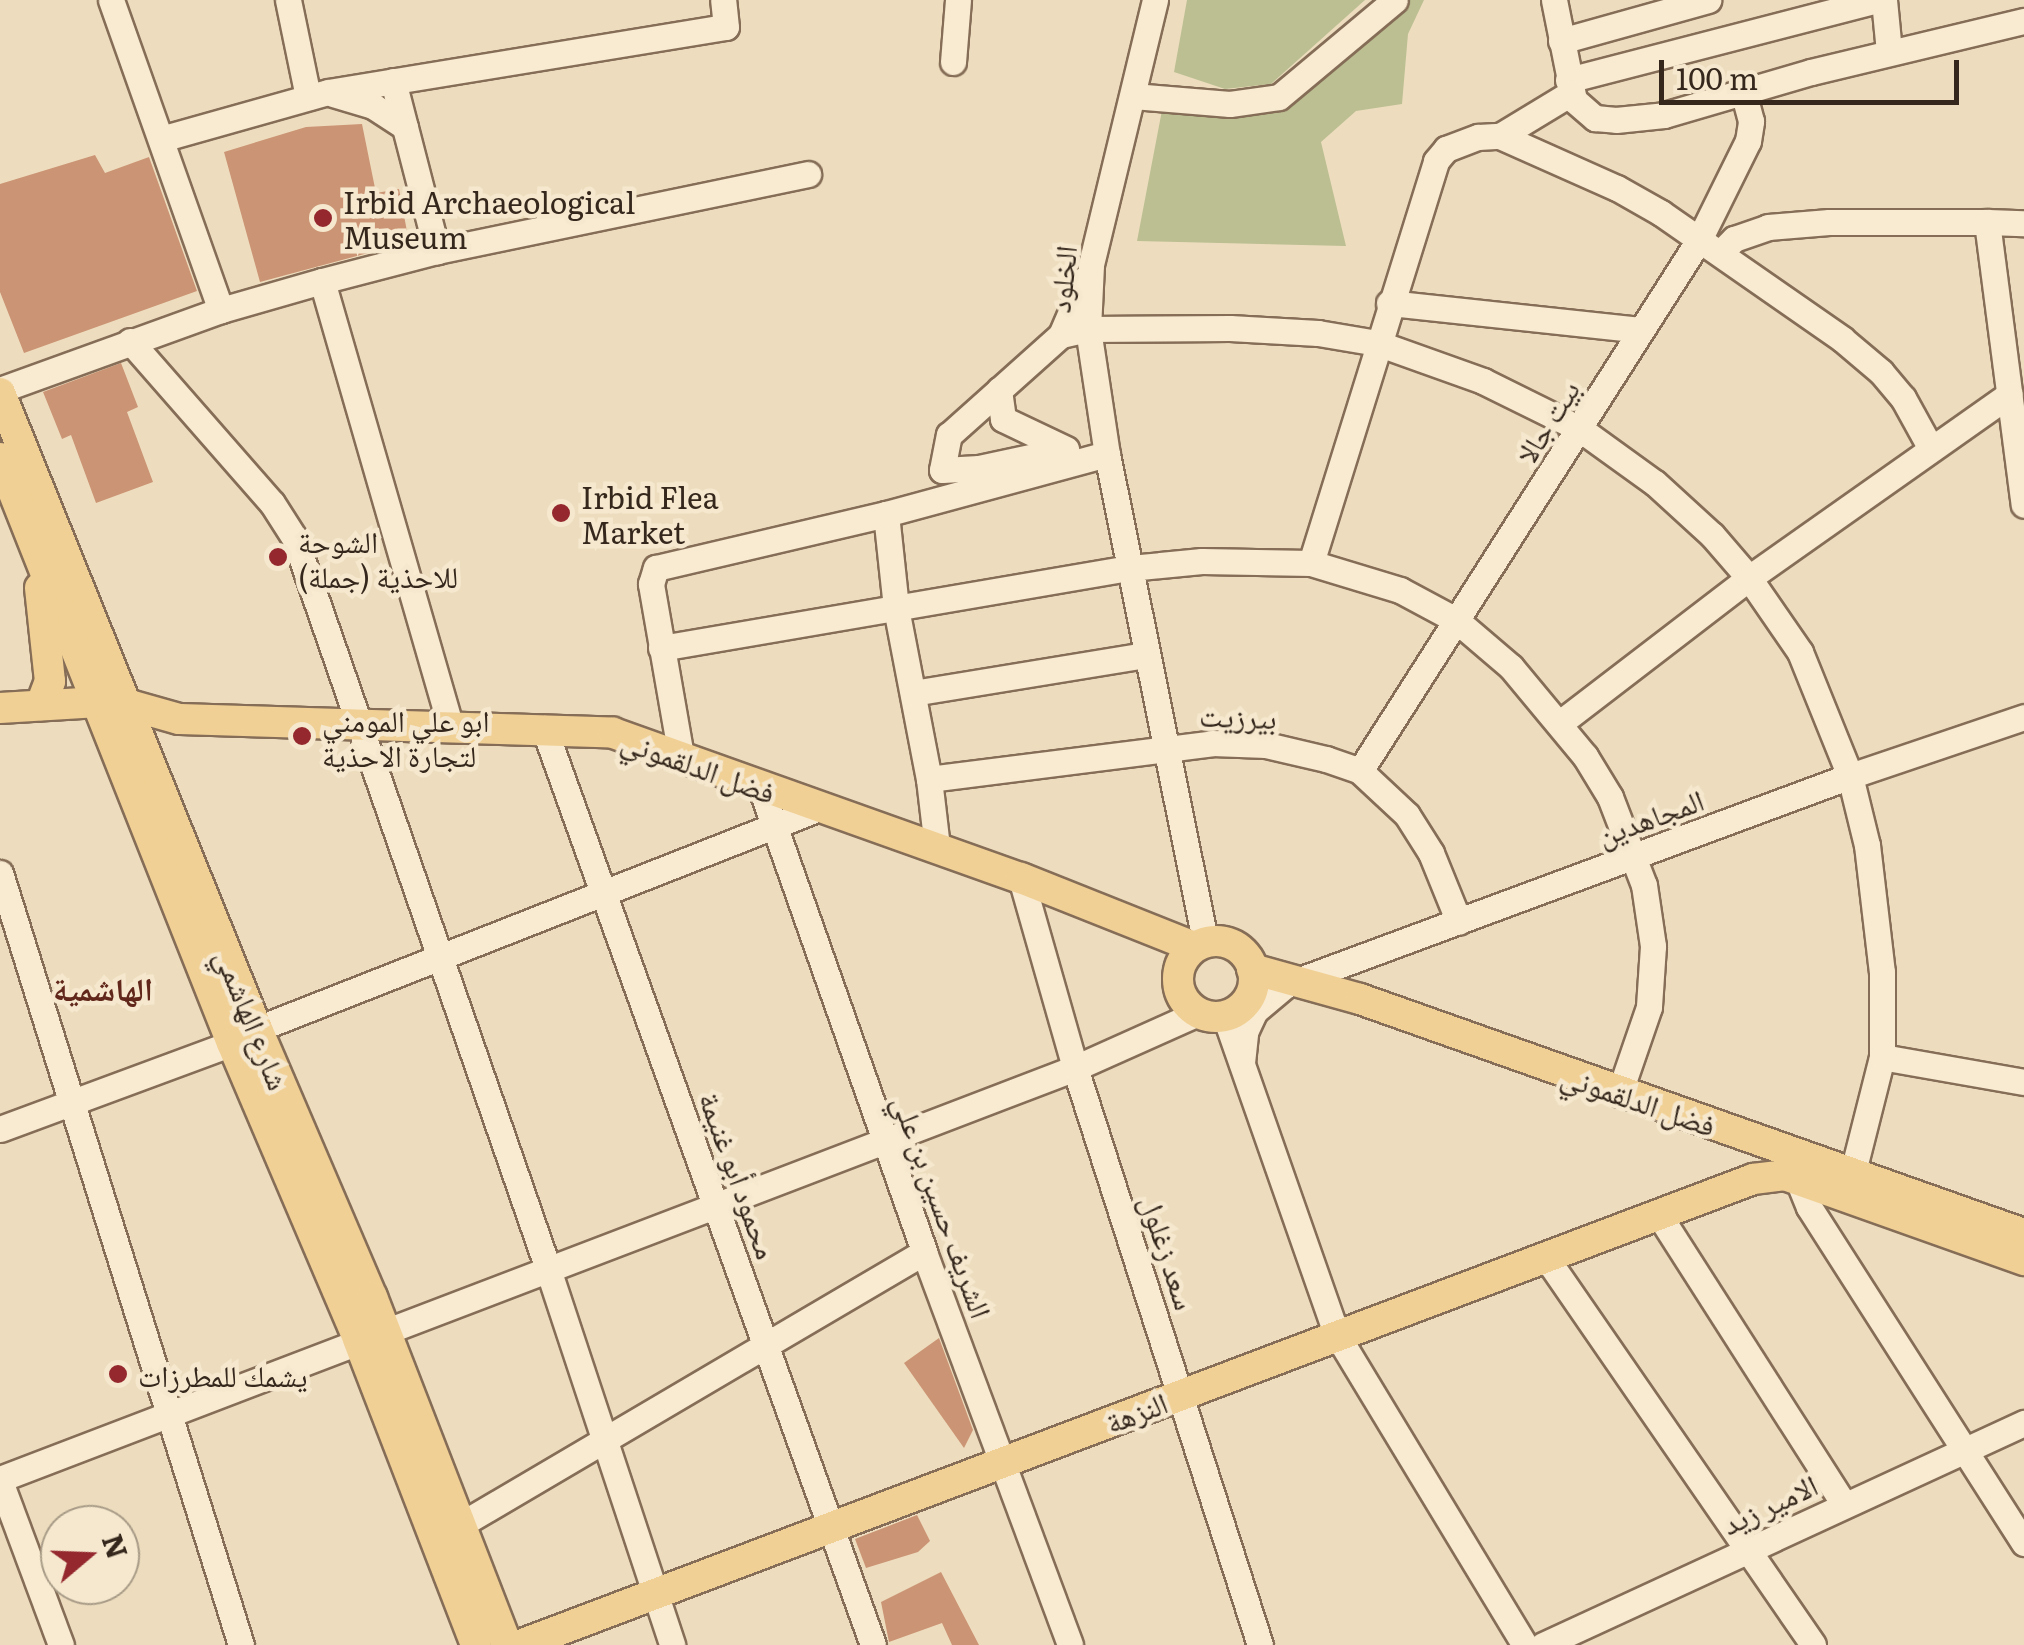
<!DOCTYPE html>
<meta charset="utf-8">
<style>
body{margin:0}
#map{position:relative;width:2024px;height:1645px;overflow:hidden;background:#edddbe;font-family:Literata,"Noto Naskh Arabic",serif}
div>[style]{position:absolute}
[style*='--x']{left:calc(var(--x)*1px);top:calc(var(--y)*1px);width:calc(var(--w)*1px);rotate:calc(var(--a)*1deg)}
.cemetery>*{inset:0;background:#bcbf92}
.building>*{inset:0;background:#cb9474}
.roads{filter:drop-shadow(2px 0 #856d57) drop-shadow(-2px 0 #856d57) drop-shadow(0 2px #856d57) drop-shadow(0 -2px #856d57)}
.minor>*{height:25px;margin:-12.5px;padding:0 12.5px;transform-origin:12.5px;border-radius:12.5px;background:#f8ebd1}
.major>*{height:30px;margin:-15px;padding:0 15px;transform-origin:15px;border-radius:15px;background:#f1d095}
.major>.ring{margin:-15px;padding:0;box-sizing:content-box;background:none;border:30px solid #f1d095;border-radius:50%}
.dots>*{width:28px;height:28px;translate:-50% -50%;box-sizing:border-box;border:5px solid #f5e8ce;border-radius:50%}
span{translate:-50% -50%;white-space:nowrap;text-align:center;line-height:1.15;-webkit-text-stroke:9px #f5e8ce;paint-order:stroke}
.poi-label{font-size:30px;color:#35271c}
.left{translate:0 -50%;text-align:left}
.street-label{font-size:30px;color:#35271c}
.neighbourhood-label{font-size:32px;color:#61271b;font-weight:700}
.north{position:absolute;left:40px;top:1505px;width:100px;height:100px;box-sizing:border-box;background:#f5e8ce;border:2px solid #a89b87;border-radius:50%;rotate:71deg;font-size:28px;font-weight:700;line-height:40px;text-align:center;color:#35271c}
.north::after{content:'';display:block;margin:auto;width:35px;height:45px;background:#94282e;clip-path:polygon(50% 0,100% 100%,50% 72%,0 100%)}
.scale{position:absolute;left:1659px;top:60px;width:300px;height:45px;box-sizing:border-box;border:5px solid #35271c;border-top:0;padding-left:12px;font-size:30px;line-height:35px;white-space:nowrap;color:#35271c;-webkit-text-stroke:8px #f5e8ce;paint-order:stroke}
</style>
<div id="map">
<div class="cemetery">
<i style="clip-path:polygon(1187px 0,1365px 0,1271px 84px,1225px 89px,1174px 72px)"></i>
<i style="clip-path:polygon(1403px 0,1424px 0,1408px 34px,1402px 104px,1356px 111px,1321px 142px,1346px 246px,1137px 241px,1163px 105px,1279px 97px)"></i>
</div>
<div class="building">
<i style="clip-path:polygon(362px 124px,376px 193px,399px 189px,409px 242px,260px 282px,224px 152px,306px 127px)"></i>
<i style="clip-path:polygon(95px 155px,105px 173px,149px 157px,197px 291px,24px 353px,0 292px,0 184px)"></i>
<i style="clip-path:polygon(121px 363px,138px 407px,127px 412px,153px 482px,96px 503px,71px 435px,62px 439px,43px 392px)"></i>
<i style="clip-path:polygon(939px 1338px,973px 1430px,964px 1448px,904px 1363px)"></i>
<i style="clip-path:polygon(917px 1515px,930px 1541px,918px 1552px,866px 1568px,855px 1539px)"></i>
<i style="clip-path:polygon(941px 1572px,979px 1645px,952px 1645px,942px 1623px,889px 1642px,881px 1602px)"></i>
</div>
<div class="roads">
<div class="minor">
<i style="--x:111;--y:0;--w:329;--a:70.5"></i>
<i style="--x:288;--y:0;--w:99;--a:78.3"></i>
<i style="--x:1155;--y:0;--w:273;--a:103.6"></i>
<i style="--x:1091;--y:265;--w:64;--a:92.7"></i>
<i style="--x:1088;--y:329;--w:126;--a:81.4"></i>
<i style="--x:1107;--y:454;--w:498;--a:78.6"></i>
<i style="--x:1554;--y:0;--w:102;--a:78.7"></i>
<i style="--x:1574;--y:100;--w:28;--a:41"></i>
<i style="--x:1595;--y:118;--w:21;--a:5"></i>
<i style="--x:1616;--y:120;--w:48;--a:-5.9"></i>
<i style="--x:1664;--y:115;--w:153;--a:-16.3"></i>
<i style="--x:1811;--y:72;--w:219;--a:-13.5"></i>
<i style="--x:1884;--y:0;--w:52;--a:84.5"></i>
<i style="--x:1561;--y:41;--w:153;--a:-15.6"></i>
<i style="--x:953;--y:62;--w:62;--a:-85.4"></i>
<i style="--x:1568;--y:80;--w:320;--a:-14.5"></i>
<i style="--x:393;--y:81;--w:176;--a:75.5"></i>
<i style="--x:333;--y:94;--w:42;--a:16.7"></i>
<i style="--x:373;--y:106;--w:38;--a:33"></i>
<i style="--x:1133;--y:96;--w:97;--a:4.7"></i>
<i style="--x:1230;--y:104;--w:49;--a:-8.1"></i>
<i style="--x:1279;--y:97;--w:151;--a:-39.9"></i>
<i style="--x:1500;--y:136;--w:83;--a:-31.2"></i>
<i style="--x:161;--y:139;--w:173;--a:-15.7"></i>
<i style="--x:328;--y:92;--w:403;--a:-9.3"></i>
<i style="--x:726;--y:27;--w:27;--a:-96"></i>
<i style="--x:1987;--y:222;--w:37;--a:2"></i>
<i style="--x:1720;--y:253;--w:20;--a:-45"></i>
<i style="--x:1734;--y:239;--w:36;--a:-19"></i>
<i style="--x:1768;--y:227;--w:61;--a:-4.7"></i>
<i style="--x:1829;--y:222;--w:158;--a:0"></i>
<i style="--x:1987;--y:222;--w:285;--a:82.6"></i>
<i style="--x:322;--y:281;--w:464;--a:73.9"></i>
<i style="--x:1389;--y:303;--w:252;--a:6.1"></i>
<i style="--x:1061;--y:335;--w:28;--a:-13"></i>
<i style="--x:1088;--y:329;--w:142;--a:-0.4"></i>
<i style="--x:1230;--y:328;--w:88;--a:3.3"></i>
<i style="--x:1318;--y:333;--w:60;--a:9.6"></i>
<i style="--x:1377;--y:343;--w:113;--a:19.7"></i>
<i style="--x:1483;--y:381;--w:108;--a:26.3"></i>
<i style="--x:1580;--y:429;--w:92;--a:35.8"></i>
<i style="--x:1655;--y:483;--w:77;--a:42.4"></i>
<i style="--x:1712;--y:535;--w:57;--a:49.3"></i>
<i style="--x:1749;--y:578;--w:90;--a:55.4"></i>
<i style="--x:1800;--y:652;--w:134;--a:68"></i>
<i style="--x:1850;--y:776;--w:71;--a:76.2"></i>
<i style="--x:1867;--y:845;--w:128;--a:83.3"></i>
<i style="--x:1882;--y:972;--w:85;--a:90"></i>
<i style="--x:1882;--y:1057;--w:119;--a:104.2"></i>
<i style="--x:130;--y:341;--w:215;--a:48.8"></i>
<i style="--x:272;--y:503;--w:43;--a:57.4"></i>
<i style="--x:295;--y:539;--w:773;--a:70.88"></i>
<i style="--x:548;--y:1269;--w:396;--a:71.7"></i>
<i style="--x:0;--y:390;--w:235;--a:-19.9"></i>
<i style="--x:221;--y:310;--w:105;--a:-16"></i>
<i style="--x:322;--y:281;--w:119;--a:-14.6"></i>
<i style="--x:437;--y:251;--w:379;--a:-11.7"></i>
<i style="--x:999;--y:390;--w:29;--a:82"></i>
<i style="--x:1003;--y:419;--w:70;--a:25.5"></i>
<i style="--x:1058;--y:451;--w:81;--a:167.9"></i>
<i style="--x:979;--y:468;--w:37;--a:177"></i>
<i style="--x:942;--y:470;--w:36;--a:-79"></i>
<i style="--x:949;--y:435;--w:150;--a:-41.8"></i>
<i style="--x:1061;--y:335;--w:61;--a:-66.8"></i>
<i style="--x:886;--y:514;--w:95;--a:83.9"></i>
<i style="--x:896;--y:608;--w:174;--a:79.1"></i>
<i style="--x:929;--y:779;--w:68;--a:83.3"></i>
<i style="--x:1311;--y:563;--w:421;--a:-72.7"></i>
<i style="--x:1436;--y:161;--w:16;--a:-50"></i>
<i style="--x:1446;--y:149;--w:34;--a:-21"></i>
<i style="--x:1478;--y:137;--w:22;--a:-3"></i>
<i style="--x:1500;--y:136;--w:128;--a:24"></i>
<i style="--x:1617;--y:188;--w:51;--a:29.6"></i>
<i style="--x:1661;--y:213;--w:221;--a:34.8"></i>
<i style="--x:1842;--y:339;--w:51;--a:40.2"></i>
<i style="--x:1881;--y:372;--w:34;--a:50"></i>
<i style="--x:1903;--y:398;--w:56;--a:61.1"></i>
<i style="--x:661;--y:648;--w:476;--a:-9.7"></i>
<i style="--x:1130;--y:568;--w:72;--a:-5.6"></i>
<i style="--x:1202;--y:561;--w:109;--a:1.1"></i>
<i style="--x:1311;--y:563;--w:93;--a:16.9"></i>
<i style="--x:1400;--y:590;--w:64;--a:28.2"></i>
<i style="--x:1456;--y:620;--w:72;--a:40.5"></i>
<i style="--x:1511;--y:667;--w:116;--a:50.3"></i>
<i style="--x:1585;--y:756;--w:48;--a:58.6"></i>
<i style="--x:1610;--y:797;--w:94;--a:68.9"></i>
<i style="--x:1644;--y:885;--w:62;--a:81.6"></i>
<i style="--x:1653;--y:946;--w:61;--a:93.8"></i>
<i style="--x:1649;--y:1007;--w:92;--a:109"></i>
<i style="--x:913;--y:693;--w:236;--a:-9.3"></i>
<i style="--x:1560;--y:723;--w:238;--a:-37.5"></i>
<i style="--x:1749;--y:578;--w:319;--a:-35.2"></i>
<i style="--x:544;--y:728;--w:974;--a:70.26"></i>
<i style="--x:681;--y:756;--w:175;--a:-99.9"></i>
<i style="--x:651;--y:584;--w:17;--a:-73"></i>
<i style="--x:656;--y:568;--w:236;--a:-13.2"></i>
<i style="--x:886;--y:514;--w:229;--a:-15.2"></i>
<i style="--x:1360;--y:771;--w:630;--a:-57.45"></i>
<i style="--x:1699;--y:240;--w:110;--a:-63.7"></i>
<i style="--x:1748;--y:141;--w:20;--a:-81"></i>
<i style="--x:1751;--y:121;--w:30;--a:-105"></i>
<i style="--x:929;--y:779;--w:285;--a:-7.2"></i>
<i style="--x:1212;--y:743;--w:54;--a:2.1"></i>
<i style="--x:1266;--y:745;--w:62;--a:13.1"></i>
<i style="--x:1326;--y:759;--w:36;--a:19"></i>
<i style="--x:1360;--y:771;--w:64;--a:43.1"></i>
<i style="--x:1407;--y:815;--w:45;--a:57.7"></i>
<i style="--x:1431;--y:853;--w:74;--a:67.9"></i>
<i style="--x:761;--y:788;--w:492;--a:70.6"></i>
<i style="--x:924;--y:1252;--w:419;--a:69.6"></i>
<i style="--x:0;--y:873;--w:809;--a:72.66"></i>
<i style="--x:1021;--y:878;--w:198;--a:74.1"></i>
<i style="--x:1075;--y:1068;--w:606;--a:72.22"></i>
<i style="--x:1225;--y:1016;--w:338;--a:70.7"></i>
<i style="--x:1337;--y:1335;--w:363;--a:58.8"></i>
<i style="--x:257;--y:1029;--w:602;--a:-21.45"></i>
<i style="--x:1882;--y:1057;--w:144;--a:10"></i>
<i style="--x:1242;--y:1063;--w:31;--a:-84"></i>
<i style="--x:1245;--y:1032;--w:23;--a:-65"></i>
<i style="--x:1255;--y:1011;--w:40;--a:-40"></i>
<i style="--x:1286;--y:985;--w:601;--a:-20.33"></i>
<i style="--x:1850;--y:776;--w:184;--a:-18.7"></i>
<i style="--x:0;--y:1129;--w:247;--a:-20.3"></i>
<i style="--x:1798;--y:1180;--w:29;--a:68"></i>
<i style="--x:1809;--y:1207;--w:399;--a:57.4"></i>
<i style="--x:1659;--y:1215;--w:343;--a:57.4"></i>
<i style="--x:1545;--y:1256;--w:472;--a:55.4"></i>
<i style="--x:0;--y:1479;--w:1151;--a:-20.92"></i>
<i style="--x:1075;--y:1068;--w:135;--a:-24.1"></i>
<i style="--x:0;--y:1481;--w:175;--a:69.6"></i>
<i style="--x:460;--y:1525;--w:538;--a:-30.47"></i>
<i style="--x:1543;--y:1645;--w:530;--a:-24.78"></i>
</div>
<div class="major">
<i style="--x:0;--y:393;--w:686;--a:68"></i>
<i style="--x:257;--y:1029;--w:292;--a:66.8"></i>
<i style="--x:372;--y:1297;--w:373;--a:68.8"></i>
<i style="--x:0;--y:458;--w:629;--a:68.37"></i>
<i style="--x:232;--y:1043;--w:322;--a:66.9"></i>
<i style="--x:358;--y:1339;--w:328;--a:68.9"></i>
<i style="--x:40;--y:588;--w:94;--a:83.9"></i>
<i style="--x:50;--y:681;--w:26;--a:111"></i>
<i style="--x:0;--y:708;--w:99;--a:-3.5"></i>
<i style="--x:99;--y:702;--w:27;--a:4"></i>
<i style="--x:126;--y:704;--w:55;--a:15.8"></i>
<i style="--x:179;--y:719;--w:434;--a:1.8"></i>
<i style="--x:613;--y:733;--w:433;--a:19.6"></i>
<i style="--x:1021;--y:878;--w:186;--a:21.7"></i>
<i class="ring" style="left:1178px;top:941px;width:46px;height:46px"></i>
<i style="--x:1252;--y:969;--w:112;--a:15.5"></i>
<i style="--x:1360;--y:999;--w:704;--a:19.49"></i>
<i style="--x:520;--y:1645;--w:1318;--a:-20.7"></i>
<i style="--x:1753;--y:1179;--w:32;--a:-7"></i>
<i style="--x:1785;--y:1175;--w:254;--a:19.6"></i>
</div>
</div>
<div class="dots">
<i style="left:323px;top:218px;background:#94282e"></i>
<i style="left:561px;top:513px;background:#94282e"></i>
<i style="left:278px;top:557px;background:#94282e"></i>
<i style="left:302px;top:736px;background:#94282e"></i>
<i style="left:118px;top:1374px;background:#94282e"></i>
</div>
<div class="poi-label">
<span class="left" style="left:343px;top:218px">Irbid Archaeological<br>Museum</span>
<span class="left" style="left:581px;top:513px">Irbid Flea<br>Market</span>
<span class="left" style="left:298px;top:557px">الشوحة<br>للاحذية (جملة)</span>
<span class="left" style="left:322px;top:736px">ابو علي المومني<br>لتجارة الاحذية</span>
<span class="left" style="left:138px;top:1374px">يشمك للمطرزات</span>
</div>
<div class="street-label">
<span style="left:1061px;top:279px;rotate:-84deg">الخلود</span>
<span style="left:1546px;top:421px;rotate:-58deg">بيت جالا</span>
<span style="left:1238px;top:715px;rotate:2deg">بيرزيت</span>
<span style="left:699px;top:765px;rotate:20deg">فضل الدلقموني</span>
<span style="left:1650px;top:816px;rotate:-20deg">المجاهدين</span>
<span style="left:254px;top:1019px;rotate:68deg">شارع الهاشمي</span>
<span style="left:1639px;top:1099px;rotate:19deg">فضل الدلقموني</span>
<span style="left:740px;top:1175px;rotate:70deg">محمود أبو غنيمة</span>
<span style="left:944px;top:1206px;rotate:70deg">الشريف حسين بن علي</span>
<span style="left:1170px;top:1252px;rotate:72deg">سعد زغلول</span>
<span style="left:1136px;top:1411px;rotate:-21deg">النزهة</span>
<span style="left:1769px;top:1503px;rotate:-25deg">الامير زيد</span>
</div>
<div class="neighbourhood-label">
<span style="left:103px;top:987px">الهاشمية</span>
</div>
<div class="north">N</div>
<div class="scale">100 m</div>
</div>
